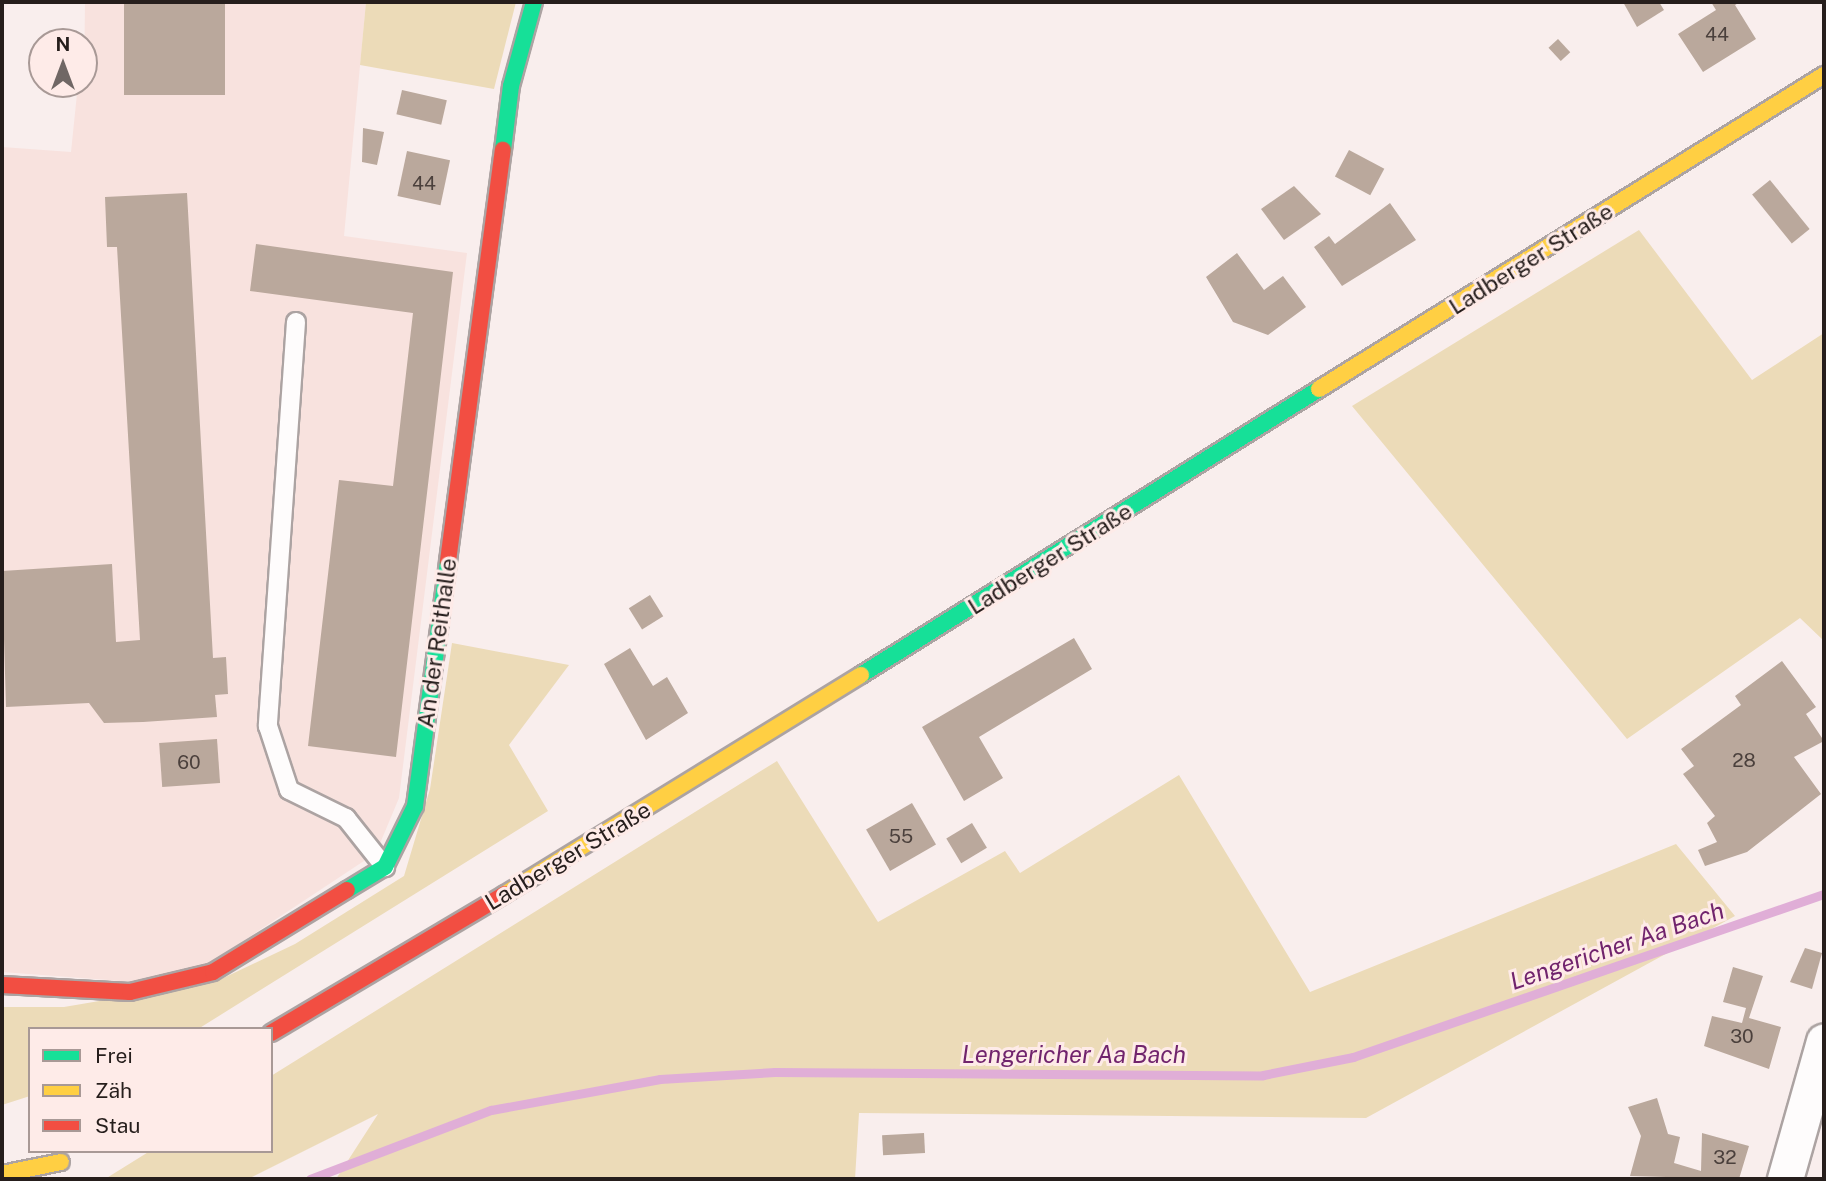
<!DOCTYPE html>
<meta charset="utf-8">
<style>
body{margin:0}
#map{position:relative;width:1826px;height:1181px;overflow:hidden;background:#f9eeed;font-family:"Public Sans",sans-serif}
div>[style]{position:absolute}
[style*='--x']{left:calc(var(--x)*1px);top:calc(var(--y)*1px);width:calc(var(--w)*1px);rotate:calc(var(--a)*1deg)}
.built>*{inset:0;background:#f8e2de}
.green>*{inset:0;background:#ecdbb8}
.stream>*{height:9px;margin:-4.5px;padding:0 4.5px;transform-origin:4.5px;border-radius:4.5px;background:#e0aed7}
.building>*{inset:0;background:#baa89c;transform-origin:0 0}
.roads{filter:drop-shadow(2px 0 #aca3a2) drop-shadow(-2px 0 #aca3a2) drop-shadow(0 2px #aca3a2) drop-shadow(0 -2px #aca3a2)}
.lane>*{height:18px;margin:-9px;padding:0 9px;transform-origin:9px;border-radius:9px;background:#fefcfc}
.street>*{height:35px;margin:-17.5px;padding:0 17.5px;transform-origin:17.5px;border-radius:17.5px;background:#fefcfc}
.fast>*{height:16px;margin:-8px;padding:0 8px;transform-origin:8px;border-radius:8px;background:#16e098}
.slow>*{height:16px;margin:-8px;padding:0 8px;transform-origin:8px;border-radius:8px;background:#ffcf43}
.jam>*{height:16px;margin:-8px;padding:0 8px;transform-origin:8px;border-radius:8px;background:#f24e42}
span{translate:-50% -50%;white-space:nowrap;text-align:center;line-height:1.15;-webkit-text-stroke:6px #feebe8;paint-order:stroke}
.number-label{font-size:19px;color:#4b403c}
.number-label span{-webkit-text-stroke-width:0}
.street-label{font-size:23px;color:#261e1c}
.water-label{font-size:24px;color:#71246d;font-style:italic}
.frame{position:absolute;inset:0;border:4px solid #261e1c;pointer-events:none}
.legend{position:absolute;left:28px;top:1027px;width:245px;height:126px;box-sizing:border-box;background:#feebe8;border:2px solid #a89996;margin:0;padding:9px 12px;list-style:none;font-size:21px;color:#261e1c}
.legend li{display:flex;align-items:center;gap:14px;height:35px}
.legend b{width:35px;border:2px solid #a89996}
.north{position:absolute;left:28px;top:28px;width:70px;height:70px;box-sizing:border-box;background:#feebe8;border:2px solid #a89996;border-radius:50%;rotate:0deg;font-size:19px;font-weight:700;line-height:28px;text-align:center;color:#261e1c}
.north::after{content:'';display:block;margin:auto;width:24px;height:32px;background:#706765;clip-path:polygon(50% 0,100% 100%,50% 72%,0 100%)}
</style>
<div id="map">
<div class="built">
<i style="clip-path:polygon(85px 2px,366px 2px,344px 236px,467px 253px,399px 798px,376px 853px,210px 963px,135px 982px,2px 972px,2px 147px,71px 152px,78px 84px,84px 84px)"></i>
</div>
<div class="green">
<i style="clip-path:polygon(366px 2px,516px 2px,494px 89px,360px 65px)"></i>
<i style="clip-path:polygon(1639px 230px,1752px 380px,1824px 333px,1824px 641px,1800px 618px,1627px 739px,1352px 406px)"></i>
<i style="clip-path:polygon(452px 643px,569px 665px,509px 745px,548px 811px,198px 1029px,30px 1029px,30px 1096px,2px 1105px,2px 1007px,64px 1007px,217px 981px,295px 944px,404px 876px,430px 789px)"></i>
<i style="clip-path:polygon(777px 761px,878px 922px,1005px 851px,1020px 873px,1179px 775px,1310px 992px,1676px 844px,1735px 916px,1366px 1118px,859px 1113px,855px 1179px,336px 1179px,378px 1114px,248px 1179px,105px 1179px,150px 1151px,271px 1151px,271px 1076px)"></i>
</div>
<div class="stream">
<i style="--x:310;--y:1179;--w:194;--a:-20.9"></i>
<i style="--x:491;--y:1110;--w:172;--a:-10.4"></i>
<i style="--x:660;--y:1079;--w:115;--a:-3.5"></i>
<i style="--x:775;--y:1072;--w:488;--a:0.4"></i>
<i style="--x:1263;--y:1075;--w:92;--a:-11.3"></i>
<i style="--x:1353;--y:1057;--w:498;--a:-19.1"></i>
</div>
<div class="building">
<i style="left:124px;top:2px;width:101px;height:93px"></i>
<i style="clip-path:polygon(1623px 2px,1659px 2px,1664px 10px,1637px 27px)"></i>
<i style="clip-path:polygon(1711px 2px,1740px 2px,1735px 5px,1756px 39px,1703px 72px,1678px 34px,1716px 10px)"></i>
<i style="left:1558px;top:39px;width:18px;height:13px;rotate:47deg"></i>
<i style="left:402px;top:90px;width:46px;height:25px;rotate:13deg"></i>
<i style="clip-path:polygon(363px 128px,384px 132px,377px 165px,362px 162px)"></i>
<i style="left:1349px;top:150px;width:40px;height:30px;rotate:28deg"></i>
<i style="left:407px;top:151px;width:44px;height:46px;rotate:12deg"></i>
<i style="left:1770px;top:180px;width:63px;height:23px;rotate:51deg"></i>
<i style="clip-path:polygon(1294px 186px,1321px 214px,1284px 240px,1261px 209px)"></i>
<i style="clip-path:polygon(187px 193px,213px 658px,226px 657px,228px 694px,215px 695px,217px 717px,143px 722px,104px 723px,89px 703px,6px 707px,2px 571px,112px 564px,116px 642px,140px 640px,117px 247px,107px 247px,105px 197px)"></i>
<i style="clip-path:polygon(1390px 203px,1416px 240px,1342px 286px,1314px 247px,1329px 236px,1335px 244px)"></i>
<i style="clip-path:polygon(256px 244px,453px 272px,396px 757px,308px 746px,339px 480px,393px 486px,413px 313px,250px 291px)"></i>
<i style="clip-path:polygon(1237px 253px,1264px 290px,1283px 276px,1306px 307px,1268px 335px,1233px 322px,1206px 277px)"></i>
<i style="left:650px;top:595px;width:25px;height:25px;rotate:58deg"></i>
<i style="clip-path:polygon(1074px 638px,1092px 669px,979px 737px,1003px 778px,964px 801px,922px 727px)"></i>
<i style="clip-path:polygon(630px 648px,653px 686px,667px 677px,688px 713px,646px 740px,604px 664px)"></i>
<i style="clip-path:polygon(1782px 661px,1816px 707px,1806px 714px,1824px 741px,1794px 757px,1821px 794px,1747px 852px,1705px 866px,1698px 850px,1717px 842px,1707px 823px,1715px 816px,1683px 774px,1694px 766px,1681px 749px,1741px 705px,1735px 696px)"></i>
<i style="left:217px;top:739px;width:44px;height:58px;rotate:86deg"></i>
<i style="left:912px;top:803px;width:48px;height:53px;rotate:60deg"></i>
<i style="left:972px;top:823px;width:29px;height:30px;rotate:59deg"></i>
<i style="clip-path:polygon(1805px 948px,1822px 953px,1812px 989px,1790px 982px)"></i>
<i style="clip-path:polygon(1733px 967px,1763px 976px,1749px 1018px,1781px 1027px,1769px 1069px,1704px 1046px,1712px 1016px,1742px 1023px,1746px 1008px,1723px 1002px)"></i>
<i style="clip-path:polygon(1657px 1098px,1668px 1134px,1680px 1137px,1674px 1163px,1701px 1171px,1702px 1133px,1749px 1146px,1739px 1179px,1630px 1176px,1641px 1136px,1628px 1107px)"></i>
<i style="left:924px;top:1133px;width:20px;height:42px;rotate:87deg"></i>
</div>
<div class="roads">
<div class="lane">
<i style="--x:296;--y:322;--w:405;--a:94"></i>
<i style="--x:268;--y:726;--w:67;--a:71.8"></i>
<i style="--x:289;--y:790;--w:64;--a:26.2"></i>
<i style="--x:346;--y:818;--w:63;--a:51.5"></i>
</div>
<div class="street">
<i style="--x:1785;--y:1179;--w:143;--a:-74.2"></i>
</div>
<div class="fast">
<i style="--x:503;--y:150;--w:64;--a:-82.9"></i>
<i style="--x:511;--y:86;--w:87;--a:-74.7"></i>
<i style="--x:861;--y:675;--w:540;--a:-31.98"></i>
<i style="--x:347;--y:890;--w:44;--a:-31.2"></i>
<i style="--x:385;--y:867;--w:68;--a:-63.8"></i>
<i style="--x:415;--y:806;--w:247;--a:-82.3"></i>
</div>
<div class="slow">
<i style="--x:1319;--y:389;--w:595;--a:-31.87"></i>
<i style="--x:505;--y:894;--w:418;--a:-31.6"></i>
<i style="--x:2;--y:1174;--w:60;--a:-11.5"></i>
</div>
<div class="jam">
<i style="--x:448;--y:561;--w:415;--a:-82.4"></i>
<i style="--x:2;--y:985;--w:128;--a:3.1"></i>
<i style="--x:130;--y:992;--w:85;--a:-13.5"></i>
<i style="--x:213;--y:972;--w:157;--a:-31.5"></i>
<i style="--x:271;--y:1033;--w:272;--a:-30.7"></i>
</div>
</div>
<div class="number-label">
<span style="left:1717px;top:35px">44</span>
<span style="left:424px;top:184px">44</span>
<span style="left:1744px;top:761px">28</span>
<span style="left:189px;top:763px">60</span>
<span style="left:901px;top:837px">55</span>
<span style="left:1742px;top:1037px">30</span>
<span style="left:1725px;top:1158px">32</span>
</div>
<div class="street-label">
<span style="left:1531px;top:259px;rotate:-32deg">Ladberger Straße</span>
<span style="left:1050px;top:559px;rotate:-32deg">Ladberger Straße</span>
<span style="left:437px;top:643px;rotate:-82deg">An der Reithalle</span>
<span style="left:568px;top:856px;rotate:-31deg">Ladberger Straße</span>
</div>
<div class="water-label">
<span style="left:1617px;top:946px;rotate:-19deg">Lengericher Aa Bach</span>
<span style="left:1074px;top:1055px">Lengericher Aa Bach</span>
</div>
<div class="frame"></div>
<ul class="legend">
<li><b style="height:9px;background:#16e098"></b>Frei</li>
<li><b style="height:9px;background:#ffcf43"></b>Zäh</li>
<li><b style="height:9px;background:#f24e42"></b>Stau</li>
</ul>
<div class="north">N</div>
</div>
